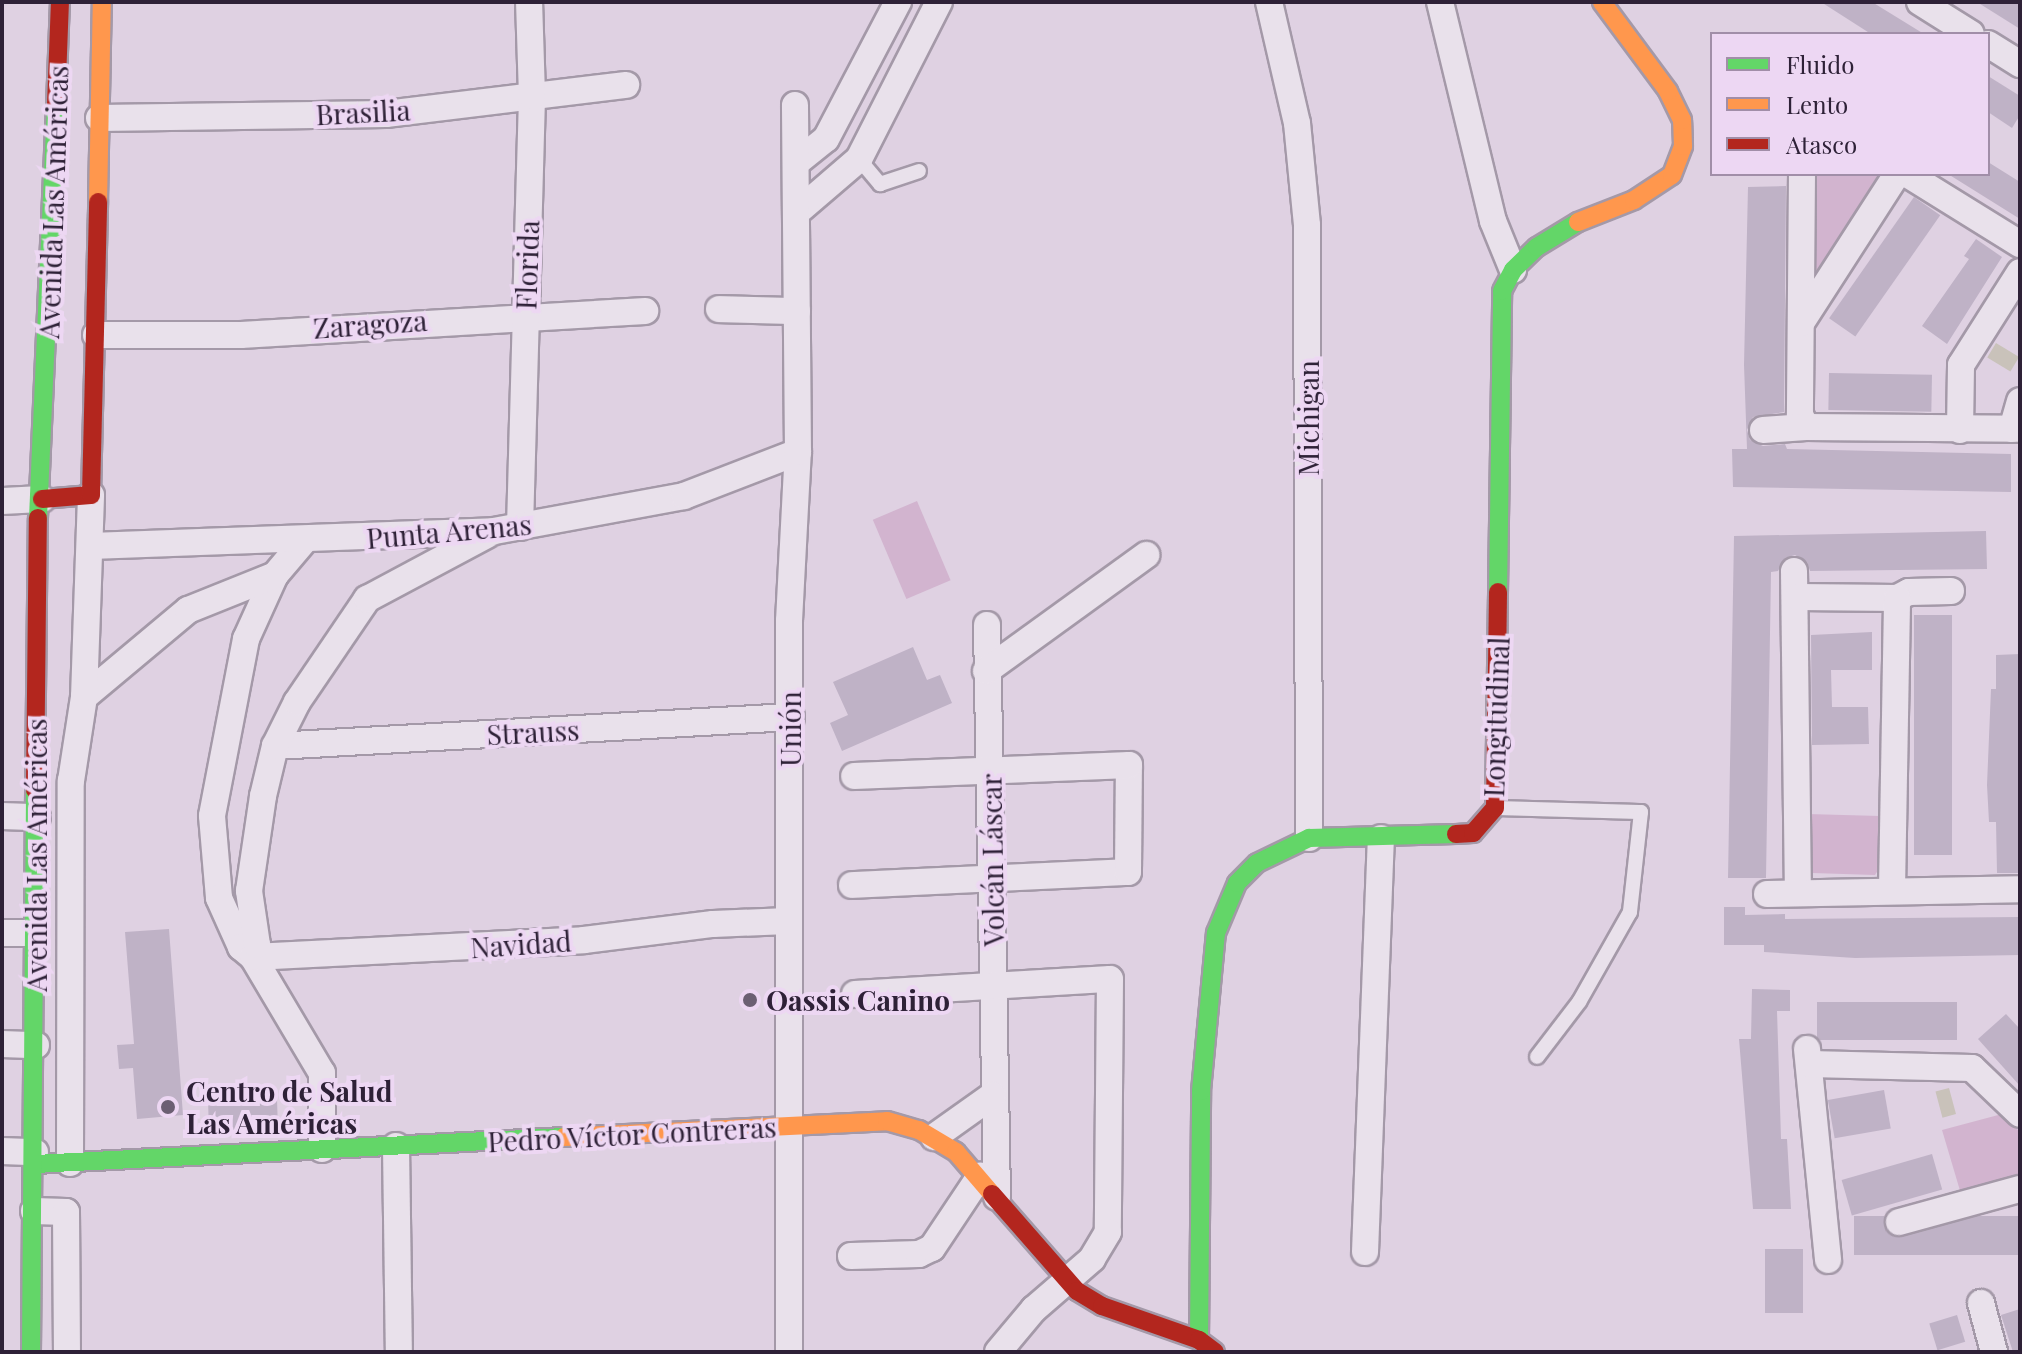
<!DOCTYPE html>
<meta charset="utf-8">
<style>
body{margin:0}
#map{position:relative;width:2022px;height:1354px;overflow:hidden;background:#dfd1e2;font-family:"Playfair Display",serif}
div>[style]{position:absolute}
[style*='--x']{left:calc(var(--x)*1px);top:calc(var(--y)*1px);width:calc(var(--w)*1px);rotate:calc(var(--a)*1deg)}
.green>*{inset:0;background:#d2b4cf;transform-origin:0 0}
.water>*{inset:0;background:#c9c2ba;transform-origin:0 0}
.building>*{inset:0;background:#bfb2c6;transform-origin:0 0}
.roads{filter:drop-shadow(2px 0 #a499a8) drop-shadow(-2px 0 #a499a8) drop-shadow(0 2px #a499a8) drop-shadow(0 -2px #a499a8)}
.lane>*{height:14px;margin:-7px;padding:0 7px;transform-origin:7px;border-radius:7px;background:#e9e1eb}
.street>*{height:26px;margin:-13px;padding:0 13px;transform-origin:13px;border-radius:13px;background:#e9e1eb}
.fast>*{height:18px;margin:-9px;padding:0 9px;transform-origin:9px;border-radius:9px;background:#63d668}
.slow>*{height:18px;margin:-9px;padding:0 9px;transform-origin:9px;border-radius:9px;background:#ff974d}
.jam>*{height:18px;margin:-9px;padding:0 9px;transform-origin:9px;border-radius:9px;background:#b3261e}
.dots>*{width:22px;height:22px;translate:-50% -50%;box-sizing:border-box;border:4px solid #edd7f3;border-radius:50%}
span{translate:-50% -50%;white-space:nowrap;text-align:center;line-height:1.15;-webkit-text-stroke:8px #edd7f3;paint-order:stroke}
.street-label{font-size:28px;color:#2e2137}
.poi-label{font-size:28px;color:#2e2137;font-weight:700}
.left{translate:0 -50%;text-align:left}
.frame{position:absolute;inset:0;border:4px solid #2e2137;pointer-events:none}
.legend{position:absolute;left:1710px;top:32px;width:280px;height:144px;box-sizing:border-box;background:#edd7f3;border:2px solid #a18ea8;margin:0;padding:10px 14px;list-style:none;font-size:24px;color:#2e2137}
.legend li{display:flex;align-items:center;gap:16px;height:40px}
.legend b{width:40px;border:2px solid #a18ea8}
</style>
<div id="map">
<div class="green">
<i style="clip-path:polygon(1812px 174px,1882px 174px,1817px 275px,1811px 271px)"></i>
<i style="left:917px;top:501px;width:86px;height:48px;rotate:67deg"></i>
<i style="clip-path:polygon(1807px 814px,1880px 816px,1880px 867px,1875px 875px,1812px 873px,1805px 866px)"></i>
<i style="clip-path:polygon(2002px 1114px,2020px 1132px,2020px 1179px,1961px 1194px,1942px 1130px)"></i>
</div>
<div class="water">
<i style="left:1996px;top:343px;width:27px;height:17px;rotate:31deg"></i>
<i style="left:1949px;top:1088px;width:27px;height:14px;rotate:75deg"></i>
</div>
<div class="building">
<i style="clip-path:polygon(1821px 2px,1872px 2px,1924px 34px,1871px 34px)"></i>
<i style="clip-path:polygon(1977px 2px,2020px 2px,2020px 29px)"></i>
<i style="clip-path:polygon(1988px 76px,2020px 96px,2020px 115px,2012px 128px,1988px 112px)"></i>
<i style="clip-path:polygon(1988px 162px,2020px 182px,2020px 219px,1948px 174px,1988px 174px)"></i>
<i style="clip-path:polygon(1786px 186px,1784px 412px,1753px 417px,1747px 430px,1750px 440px,1763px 446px,1785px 444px,1787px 449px,2011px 454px,2011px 492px,1733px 487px,1732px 449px,1747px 449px,1744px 365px,1748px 187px)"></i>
<i style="left:1914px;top:197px;width:32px;height:148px;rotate:35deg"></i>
<i style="clip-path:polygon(1976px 239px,2002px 257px,1947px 344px,1922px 326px,1969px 259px,1964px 256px)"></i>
<i style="left:1829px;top:373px;width:103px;height:37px;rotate:1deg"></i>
<i style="clip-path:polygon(1986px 531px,1987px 569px,1810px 571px,1807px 562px,1795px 555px,1785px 558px,1778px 571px,1771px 572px,1766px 878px,1728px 878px,1734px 536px)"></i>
<i style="left:1914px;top:615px;width:38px;height:240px"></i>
<i style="clip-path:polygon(1872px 632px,1872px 670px,1831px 670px,1832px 707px,1868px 707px,1869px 744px,1812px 745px,1811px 635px)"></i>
<i style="clip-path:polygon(913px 647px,927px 680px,940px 675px,952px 703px,842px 751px,830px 723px,848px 715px,833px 682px)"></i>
<i style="clip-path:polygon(2020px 654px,2020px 873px,1997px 873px,1996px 822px,1989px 822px,1987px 785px,1991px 689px,1996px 689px,1996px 655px)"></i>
<i style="clip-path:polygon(1724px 907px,1745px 907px,1745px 915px,1785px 914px,1785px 919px,2020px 917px,2020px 955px,1855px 958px,1764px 952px,1764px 945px,1724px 945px)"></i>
<i style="clip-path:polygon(169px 929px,183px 1115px,137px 1119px,133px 1068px,119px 1069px,117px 1045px,134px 1044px,125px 932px)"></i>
<i style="clip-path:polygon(1752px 989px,1790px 990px,1790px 1011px,1777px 1011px,1781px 1139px,1787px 1139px,1791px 1209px,1753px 1209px,1739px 1039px,1751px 1039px)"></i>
<i style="left:1817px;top:1002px;width:140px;height:38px"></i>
<i style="clip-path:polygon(2006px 1014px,2020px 1029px,2020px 1086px,1978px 1039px)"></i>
<i style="clip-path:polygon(248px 1090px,248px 1099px,277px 1099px,278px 1130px,209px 1133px,208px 1099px,225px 1098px,225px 1091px)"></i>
<i style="left:1884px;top:1090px;width:39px;height:57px;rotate:80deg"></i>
<i style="left:1932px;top:1154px;width:37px;height:94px;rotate:74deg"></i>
<i style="left:2020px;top:1216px;width:39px;height:166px;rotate:90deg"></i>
<i style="left:1765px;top:1249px;width:38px;height:64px"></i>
<i style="clip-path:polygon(2020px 1309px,2020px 1352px,2013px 1352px,2001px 1315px)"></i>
<i style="left:1957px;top:1315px;width:28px;height:29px;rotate:73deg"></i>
</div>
<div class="roads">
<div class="lane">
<i style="--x:859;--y:159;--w:33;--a:50"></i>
<i style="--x:880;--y:184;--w:41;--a:-18.4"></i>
<i style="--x:1495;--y:808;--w:146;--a:1.6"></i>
<i style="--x:1641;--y:812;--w:101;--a:96.3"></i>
<i style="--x:1630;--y:912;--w:103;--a:119.5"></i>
<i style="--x:1579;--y:1002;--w:69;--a:127.4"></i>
</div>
<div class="street">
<i style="--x:1269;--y:2;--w:124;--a:77"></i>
<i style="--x:1297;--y:123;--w:102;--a:84.4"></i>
<i style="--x:1307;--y:225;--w:613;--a:89.81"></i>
<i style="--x:1440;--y:2;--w:225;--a:76.4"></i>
<i style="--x:1493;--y:221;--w:53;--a:67.8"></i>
<i style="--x:1920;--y:2;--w:60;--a:32.1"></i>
<i style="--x:1988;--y:44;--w:38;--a:32"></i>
<i style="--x:99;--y:118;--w:287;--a:-0.8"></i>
<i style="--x:386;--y:114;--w:242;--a:-6.9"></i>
<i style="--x:796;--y:163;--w:38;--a:-39"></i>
<i style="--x:826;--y:139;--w:155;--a:-62.3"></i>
<i style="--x:1802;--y:174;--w:241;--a:90.5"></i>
<i style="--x:1800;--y:415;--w:13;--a:63"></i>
<i style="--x:1806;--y:427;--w:214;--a:0.5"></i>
<i style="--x:1907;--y:174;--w:133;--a:31.8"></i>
<i style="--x:796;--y:213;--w:83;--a:-40.6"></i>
<i style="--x:859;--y:159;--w:176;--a:-63"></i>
<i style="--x:719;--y:309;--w:78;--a:1.5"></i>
<i style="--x:1801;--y:323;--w:177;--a:-57.2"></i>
<i style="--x:96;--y:335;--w:145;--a:0"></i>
<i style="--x:241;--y:335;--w:405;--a:-3.4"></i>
<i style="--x:2012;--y:429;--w:29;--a:-74"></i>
<i style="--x:1763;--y:430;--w:43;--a:-4"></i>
<i style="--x:1960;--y:430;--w:65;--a:-89.1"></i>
<i style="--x:1961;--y:365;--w:110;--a:-57.6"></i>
<i style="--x:2;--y:501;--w:40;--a:-2.9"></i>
<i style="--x:520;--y:527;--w:431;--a:-88.4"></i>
<i style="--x:532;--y:96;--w:94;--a:-91.8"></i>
<i style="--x:303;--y:542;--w:43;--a:130.3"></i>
<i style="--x:275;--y:575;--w:70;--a:114.4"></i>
<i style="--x:246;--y:639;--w:180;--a:100.9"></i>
<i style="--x:212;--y:816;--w:82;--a:85.1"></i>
<i style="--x:219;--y:898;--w:54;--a:65.8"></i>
<i style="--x:241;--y:947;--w:16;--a:40"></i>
<i style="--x:253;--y:957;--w:135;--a:59.3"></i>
<i style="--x:322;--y:1073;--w:76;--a:90"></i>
<i style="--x:90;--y:546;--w:404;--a:-2.1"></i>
<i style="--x:494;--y:531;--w:193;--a:-10.4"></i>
<i style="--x:684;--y:496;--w:122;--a:-21.1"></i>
<i style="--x:1794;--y:571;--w:319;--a:89.3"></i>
<i style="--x:1798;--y:597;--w:99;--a:0.6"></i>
<i style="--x:1897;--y:598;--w:13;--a:-27"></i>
<i style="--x:1909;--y:592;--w:42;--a:-1.4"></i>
<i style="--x:987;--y:625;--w:572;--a:89"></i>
<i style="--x:986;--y:671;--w:198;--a:-35.9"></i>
<i style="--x:84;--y:697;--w:136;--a:-39.9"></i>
<i style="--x:188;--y:610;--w:94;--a:-21.9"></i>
<i style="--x:275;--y:746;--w:517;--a:-3.22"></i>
<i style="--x:2;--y:816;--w:35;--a:2"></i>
<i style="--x:852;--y:885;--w:276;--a:-2.7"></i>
<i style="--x:1128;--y:872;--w:107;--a:-89.5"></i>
<i style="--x:1129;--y:765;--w:275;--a:177.7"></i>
<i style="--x:1892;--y:889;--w:291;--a:-89"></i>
<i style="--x:1767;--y:894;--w:253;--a:-1.1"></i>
<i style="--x:2;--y:933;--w:34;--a:0"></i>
<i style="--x:253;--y:957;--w:331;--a:-2.9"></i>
<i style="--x:584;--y:940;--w:130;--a:-7.1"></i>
<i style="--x:713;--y:924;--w:75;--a:-2.3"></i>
<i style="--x:253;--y:957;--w:13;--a:-72"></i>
<i style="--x:257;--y:945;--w:55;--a:-98.4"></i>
<i style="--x:249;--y:891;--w:96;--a:-81.6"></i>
<i style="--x:263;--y:796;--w:51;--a:-76.5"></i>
<i style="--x:275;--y:746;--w:49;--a:-63.4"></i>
<i style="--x:297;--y:702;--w:125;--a:-55.8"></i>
<i style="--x:367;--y:599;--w:136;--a:-28.1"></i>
<i style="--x:855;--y:994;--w:255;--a:-3.4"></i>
<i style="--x:1110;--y:979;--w:253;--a:90.5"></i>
<i style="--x:1108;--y:1232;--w:31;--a:121"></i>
<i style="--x:1092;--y:1259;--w:77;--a:139.2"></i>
<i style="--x:1034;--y:1309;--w:56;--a:129.9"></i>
<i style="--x:2;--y:1044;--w:34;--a:2"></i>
<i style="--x:1807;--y:1049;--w:212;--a:84.3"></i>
<i style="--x:1810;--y:1064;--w:162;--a:1.4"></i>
<i style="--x:1972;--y:1068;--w:66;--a:43.8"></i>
<i style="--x:934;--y:1137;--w:72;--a:-35.4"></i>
<i style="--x:396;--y:1146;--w:206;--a:89.2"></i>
<i style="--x:2;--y:1151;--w:33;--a:2"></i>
<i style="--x:70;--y:1163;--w:382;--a:-89.9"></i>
<i style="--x:71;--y:781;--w:85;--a:-81.2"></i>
<i style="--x:84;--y:697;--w:202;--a:-88"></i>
<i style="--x:34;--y:1211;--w:32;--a:2"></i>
<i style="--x:66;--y:1212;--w:140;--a:89.6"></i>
<i style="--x:1899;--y:1222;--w:125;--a:-15.3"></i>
<i style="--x:1365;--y:1252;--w:414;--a:-87.8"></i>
<i style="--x:851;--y:1256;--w:68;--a:-1.7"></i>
<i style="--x:919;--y:1254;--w:14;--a:-25"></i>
<i style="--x:932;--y:1248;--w:87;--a:-56.3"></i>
<i style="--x:1981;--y:1303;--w:51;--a:75.1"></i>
<i style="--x:789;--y:1352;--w:731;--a:-90"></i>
<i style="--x:789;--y:621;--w:169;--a:-87"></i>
<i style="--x:798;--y:452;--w:347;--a:-90.5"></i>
</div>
<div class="fast">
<i style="--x:38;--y:518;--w:413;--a:-87.5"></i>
<i style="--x:1498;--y:592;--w:301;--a:-89.2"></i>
<i style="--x:1502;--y:291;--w:24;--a:-62"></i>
<i style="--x:1513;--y:270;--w:33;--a:-44"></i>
<i style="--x:1537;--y:247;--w:48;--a:-31.4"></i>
<i style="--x:35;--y:1164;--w:530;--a:-2.92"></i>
<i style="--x:1199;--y:1340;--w:249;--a:-89.5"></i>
<i style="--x:1201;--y:1091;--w:159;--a:-84.6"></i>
<i style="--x:1216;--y:933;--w:54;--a:-67.2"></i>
<i style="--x:1237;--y:883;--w:28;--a:-45"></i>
<i style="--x:1257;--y:863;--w:58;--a:-25.7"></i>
<i style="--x:1309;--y:838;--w:147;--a:-1.6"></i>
<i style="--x:31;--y:1352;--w:562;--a:-89.59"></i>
</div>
<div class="slow">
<i style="--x:98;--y:202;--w:200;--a:-88.9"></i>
<i style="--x:1578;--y:222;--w:60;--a:-21.4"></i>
<i style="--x:1634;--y:200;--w:45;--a:-33.3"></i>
<i style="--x:1672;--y:175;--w:31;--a:-69"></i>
<i style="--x:1683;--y:146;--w:26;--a:-92"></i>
<i style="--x:1682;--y:120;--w:32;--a:-116"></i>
<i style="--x:1668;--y:91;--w:111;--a:-126.6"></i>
<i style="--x:564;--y:1137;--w:323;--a:-2.8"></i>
<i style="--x:887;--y:1121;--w:33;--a:16"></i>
<i style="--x:919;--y:1130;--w:43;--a:30.7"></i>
<i style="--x:956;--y:1152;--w:55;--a:49.4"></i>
</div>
<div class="jam">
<i style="--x:56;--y:105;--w:103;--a:-87.8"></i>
<i style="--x:42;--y:499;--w:49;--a:-4.7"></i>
<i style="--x:91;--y:495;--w:293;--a:-88.6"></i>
<i style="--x:35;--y:790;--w:272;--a:-89.4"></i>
<i style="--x:1456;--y:834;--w:17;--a:-3"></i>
<i style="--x:1473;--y:833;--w:33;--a:-49"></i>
<i style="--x:1495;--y:808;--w:216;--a:-89.2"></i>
<i style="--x:992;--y:1194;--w:129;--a:48.8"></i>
<i style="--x:1077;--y:1291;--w:29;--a:31"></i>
<i style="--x:1102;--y:1306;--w:103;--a:19.3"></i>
<i style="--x:1199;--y:1340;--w:20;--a:37"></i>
</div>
</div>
<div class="dots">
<i style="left:750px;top:1000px;background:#6c5f73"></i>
<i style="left:168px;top:1107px;background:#6c5f73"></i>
</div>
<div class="street-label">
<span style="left:363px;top:112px;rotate:-3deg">Brasilia</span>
<span style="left:53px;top:202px;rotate:-88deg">Avenida Las Américas</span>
<span style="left:527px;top:265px;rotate:-88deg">Florida</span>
<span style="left:370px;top:324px;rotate:-4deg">Zaragoza</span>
<span style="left:1308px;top:418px;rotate:-90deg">Michigan</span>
<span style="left:449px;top:531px;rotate:-5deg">Punta Arenas</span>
<span style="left:1496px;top:717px;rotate:-88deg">Longitudinal</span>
<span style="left:790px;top:729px;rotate:-90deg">Unión</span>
<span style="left:533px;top:732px;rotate:-3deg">Strauss</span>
<span style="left:36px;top:855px;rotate:-90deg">Avenida Las Américas</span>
<span style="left:992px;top:860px;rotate:-91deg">Volcán Láscar</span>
<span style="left:521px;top:944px;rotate:-4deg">Navidad</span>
<span style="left:632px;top:1134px;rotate:-3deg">Pedro Víctor Contreras</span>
</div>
<div class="poi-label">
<span class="left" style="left:766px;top:1000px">Oassis Canino</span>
<span class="left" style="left:186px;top:1107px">Centro de Salud<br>Las Américas</span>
</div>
<div class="frame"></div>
<ul class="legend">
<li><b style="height:10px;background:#63d668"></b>Fluido</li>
<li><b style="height:10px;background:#ff974d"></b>Lento</li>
<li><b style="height:10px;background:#b3261e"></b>Atasco</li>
</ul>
</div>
